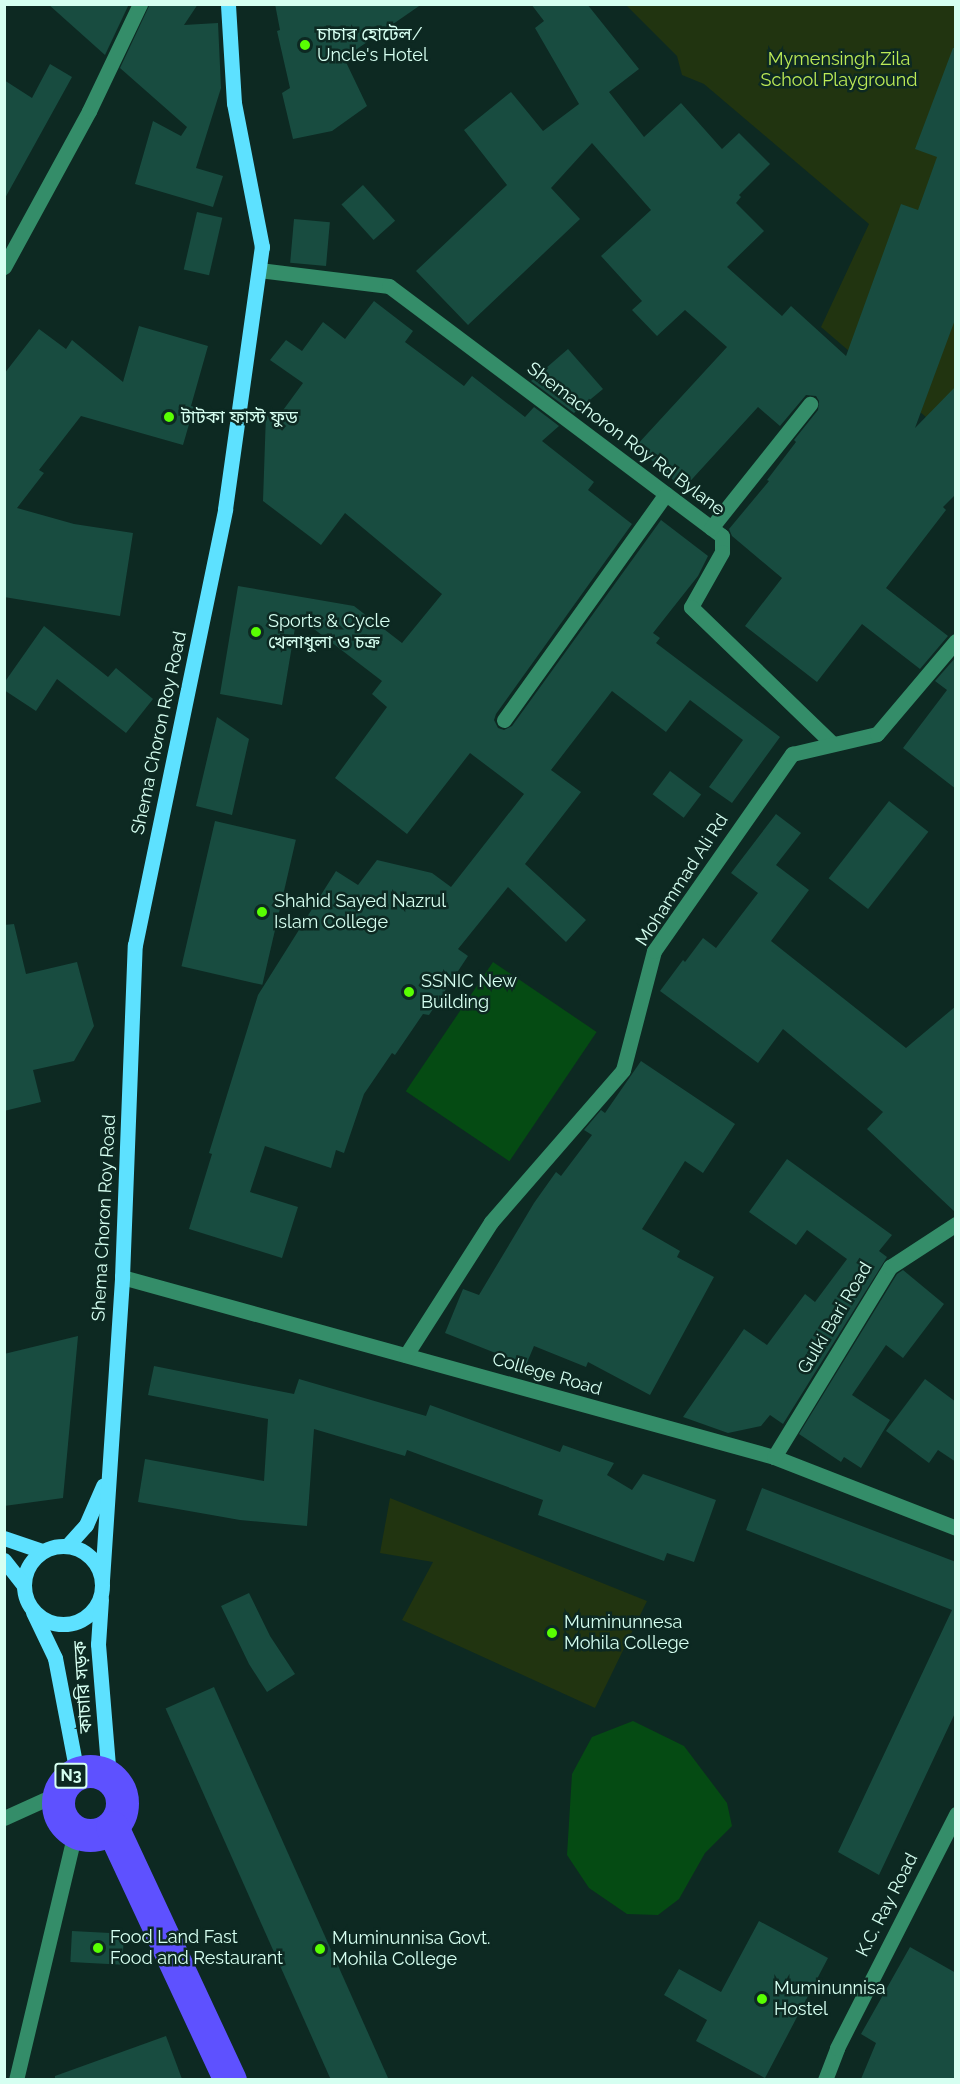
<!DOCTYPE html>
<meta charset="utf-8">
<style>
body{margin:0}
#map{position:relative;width:960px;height:2084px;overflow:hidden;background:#0d2922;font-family:Raleway,"Noto Sans Bengali",sans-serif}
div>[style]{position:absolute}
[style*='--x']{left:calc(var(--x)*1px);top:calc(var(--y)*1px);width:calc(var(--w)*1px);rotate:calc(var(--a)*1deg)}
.green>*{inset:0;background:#213410}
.water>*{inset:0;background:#054b13;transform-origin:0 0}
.building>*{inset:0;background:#184c40;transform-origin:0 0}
.minor>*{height:15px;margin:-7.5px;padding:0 7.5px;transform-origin:7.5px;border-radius:7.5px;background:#348d69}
.major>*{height:15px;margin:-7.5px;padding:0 7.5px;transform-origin:7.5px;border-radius:7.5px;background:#5de1ff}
.major>.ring{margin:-7.5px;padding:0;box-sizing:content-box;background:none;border:15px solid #5de1ff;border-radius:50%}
.highway>*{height:33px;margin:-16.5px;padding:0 16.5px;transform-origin:16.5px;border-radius:16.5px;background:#5e51ff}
.highway>.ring{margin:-16.5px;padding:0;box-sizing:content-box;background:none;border:33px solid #5e51ff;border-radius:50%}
.dots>*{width:16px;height:16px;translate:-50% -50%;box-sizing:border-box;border:3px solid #0d2922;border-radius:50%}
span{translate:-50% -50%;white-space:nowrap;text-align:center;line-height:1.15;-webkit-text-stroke:5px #0d2922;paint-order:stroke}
.shield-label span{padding:2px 4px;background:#0d2922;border:2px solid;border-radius:4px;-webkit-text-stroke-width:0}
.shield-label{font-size:16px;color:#d6fff1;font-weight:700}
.poi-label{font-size:18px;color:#d6fff1}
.left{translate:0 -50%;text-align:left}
.park-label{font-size:18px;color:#bdeb56}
.street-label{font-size:18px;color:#d6fff1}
.frame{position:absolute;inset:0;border:6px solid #d6fff1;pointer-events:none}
</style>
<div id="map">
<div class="green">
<i style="clip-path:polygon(626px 5px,955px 5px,955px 442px,821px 327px,869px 224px,704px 84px,682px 75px,677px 56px)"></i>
<i style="clip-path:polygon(390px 1498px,647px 1601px,595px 1708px,402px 1620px,433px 1562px,380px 1553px)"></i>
</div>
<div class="water">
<i style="left:493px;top:962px;width:125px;height:156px;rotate:34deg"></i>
<i style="clip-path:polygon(633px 1721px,684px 1746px,727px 1803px,732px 1826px,705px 1853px,679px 1899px,658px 1915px,627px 1914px,589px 1888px,567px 1855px,572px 1774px,592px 1737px)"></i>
</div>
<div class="building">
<i style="clip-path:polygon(48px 4px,129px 4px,105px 55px)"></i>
<i style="clip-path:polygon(150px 4px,198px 4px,184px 25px,218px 23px,221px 88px,196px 168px,223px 176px,213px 207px,135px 184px,153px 121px,181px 136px,187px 127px,120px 68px)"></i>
<i style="clip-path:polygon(275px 4px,422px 4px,344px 58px,367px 106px,332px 131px,293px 139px,282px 93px,290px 88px,277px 31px,280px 30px)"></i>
<i style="clip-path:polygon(531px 4px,587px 4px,639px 69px,609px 92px,644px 137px,681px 103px,722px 149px,739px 133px,770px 164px,739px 195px,741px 197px,736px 203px,764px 231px,727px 267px,782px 316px,791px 306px,846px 356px,901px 204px,918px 210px,937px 157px,915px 149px,953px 48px,956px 48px,956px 317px,915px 428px,956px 386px,956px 494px,943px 507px,946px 510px,886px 588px,948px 636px,920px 669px,862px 624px,817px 682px,745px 626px,782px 578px,732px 536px,729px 529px,769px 481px,767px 480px,796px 442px,794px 440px,818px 410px,819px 401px,816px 396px,806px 395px,780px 426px,758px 407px,683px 489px,636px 446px,727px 347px,685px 310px,657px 336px,632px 310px,642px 301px,601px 256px,651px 210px,592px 143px,551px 188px,580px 219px,468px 325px,416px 271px,507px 185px,464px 130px,511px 92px,543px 131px,579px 104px,535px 28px,544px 21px)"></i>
<i style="clip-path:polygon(50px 64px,72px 77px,4px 200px,4px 80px,32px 98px)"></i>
<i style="left:363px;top:185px;width:48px;height:29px;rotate:48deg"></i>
<i style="left:197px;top:212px;width:26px;height:59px;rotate:13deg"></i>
<i style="left:294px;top:219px;width:36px;height:44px;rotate:5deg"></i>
<i style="clip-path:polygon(374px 301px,413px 331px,405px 342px,464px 386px,472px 376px,525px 417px,534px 407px,559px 426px,542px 441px,594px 482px,588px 490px,632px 524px,496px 714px,494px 720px,498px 728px,504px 730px,512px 726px,661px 520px,708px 556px,698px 576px,653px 633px,660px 638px,656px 643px,780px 737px,732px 803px,709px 787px,743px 740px,690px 700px,666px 732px,612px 691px,551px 770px,581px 792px,525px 864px,586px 920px,566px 942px,508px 887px,458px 949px,468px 956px,429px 1015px,423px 1014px,395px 1055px,392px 1053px,364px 1094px,344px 1153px,336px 1150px,331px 1168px,265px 1146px,250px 1192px,298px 1207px,282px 1258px,189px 1229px,212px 1154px,209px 1153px,258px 995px,336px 871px,358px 885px,377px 860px,432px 873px,451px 887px,524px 794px,470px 753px,407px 834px,335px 778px,387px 707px,372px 694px,382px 681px,297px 616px,282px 705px,220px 694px,238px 586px,354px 606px,402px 643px,442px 594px,345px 513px,321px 545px,263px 501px,266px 413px,281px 413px,303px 383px,270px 360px,286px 340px,302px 351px,323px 322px,345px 339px)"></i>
<i style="clip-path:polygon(139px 326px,208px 346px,191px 406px,194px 407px,183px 445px,81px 416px,39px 470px,44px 473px,17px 508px,74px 524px,133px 533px,120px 616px,4px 597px,4px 374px,39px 329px,66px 349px,72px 340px,123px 382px)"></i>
<i style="clip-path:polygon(568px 349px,603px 389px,574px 413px,531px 381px)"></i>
<i style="clip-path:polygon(44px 626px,108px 677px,116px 668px,153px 699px,126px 733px,57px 679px,36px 711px,4px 690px,4px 683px)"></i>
<i style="clip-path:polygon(956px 657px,956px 789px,903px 748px,947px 690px,935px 681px)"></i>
<i style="clip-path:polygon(217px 717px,249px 739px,232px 815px,196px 806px)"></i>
<i style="left:670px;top:771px;width:39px;height:29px;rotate:37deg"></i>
<i style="left:889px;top:801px;width:50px;height:98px;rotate:38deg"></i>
<i style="clip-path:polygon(776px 814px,801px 833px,776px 865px,809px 890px,771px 941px,906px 1048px,956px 1006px,956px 1213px,867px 1129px,883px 1112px,783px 1029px,758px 1063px,660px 991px,683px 960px,685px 962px,703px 938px,716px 948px,758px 893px,731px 873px)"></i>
<i style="left:215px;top:821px;width:83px;height:149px;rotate:13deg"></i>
<i style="clip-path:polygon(14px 924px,26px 974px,77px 962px,94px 1026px,74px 1061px,33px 1070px,41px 1102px,4px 1111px,4px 925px)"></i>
<i style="clip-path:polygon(641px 1061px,735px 1124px,703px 1173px,685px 1161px,642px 1229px,680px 1251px,677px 1257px,714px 1277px,650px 1395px,588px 1362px,586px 1367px,534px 1346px,526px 1365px,445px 1333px,463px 1289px,479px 1295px,534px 1203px,556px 1172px,561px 1176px,592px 1135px,584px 1130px,601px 1110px,605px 1113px)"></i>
<i style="clip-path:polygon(787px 1159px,892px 1235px,879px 1251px,887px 1257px,783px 1424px,770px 1415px,761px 1426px,728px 1433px,683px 1417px,744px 1329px,767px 1345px,805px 1294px,815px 1302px,847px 1259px,807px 1230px,796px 1245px,749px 1212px)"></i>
<i style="clip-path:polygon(903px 1270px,944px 1304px,903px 1358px,886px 1345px,852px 1395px,890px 1420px,861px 1468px,844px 1457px,841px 1462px,799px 1434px,897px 1274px)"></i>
<i style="clip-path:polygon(78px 1336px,63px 1498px,4px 1506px,4px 1354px)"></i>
<i style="clip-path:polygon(154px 1366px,294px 1394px,299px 1379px,426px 1416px,430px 1405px,560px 1452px,563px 1445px,614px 1463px,607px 1475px,632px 1490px,643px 1474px,716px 1500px,694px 1562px,667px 1553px,664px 1561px,538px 1515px,543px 1500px,407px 1450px,405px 1456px,314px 1429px,307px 1526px,240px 1520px,138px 1502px,145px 1459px,264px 1481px,268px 1419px,148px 1395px)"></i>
<i style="clip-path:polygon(925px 1379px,956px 1402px,956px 1462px,938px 1450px,929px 1463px,886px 1431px)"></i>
<i style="clip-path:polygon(762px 1488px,956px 1562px,956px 1711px,879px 1875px,838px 1852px,952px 1610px,746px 1530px)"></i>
<i style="clip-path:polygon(249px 1593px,270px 1636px,295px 1674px,267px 1692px,249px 1664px,221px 1606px)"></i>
<i style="left:214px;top:1687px;width:429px;height:53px;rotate:66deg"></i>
<i style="clip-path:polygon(759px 1921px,828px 1958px,765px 2078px,696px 2041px,707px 2020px,664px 1995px,679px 1969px,721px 1992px)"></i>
<i style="left:72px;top:1931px;width:52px;height:31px;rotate:3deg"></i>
<i style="clip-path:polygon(910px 1947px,956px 1973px,956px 2079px,861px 2079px,876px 2043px,861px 2034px)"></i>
<i style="clip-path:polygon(166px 2036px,182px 2079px,55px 2079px,55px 2076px)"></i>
</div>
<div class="minor">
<i style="--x:4;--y:267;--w:178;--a:-61.4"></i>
<i style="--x:89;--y:111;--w:119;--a:-64.5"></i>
<i style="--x:259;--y:270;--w:131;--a:7"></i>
<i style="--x:389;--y:286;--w:416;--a:36.9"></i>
<i style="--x:722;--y:536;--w:16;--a:90"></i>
<i style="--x:722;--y:552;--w:63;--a:119.4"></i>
<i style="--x:691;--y:607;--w:197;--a:44"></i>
<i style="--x:711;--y:528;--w:159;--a:-51.4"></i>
<i style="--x:504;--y:720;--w:278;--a:-54.4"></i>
<i style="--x:122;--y:1277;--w:676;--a:15.43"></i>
<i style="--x:774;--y:1457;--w:195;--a:21.3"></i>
<i style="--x:406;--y:1355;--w:158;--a:-57.4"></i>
<i style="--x:491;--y:1222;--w:201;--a:-49"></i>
<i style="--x:623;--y:1070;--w:123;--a:-75.4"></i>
<i style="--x:654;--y:951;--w:241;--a:-55"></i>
<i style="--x:792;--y:754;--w:87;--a:-13.2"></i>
<i style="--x:877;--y:734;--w:122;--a:-49.7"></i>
<i style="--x:774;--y:1457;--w:223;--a:-58.6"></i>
<i style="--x:890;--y:1267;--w:79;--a:-33.1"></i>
<i style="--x:4;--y:1818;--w:60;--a:-24.4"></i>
<i style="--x:16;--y:2080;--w:255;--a:-76.6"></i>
<i style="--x:825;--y:2080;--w:34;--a:-69"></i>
<i style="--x:837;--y:2048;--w:263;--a:-63"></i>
</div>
<div class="major">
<i style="--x:4;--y:1538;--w:39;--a:19"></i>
<i style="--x:67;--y:1546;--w:28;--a:-48"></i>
<i style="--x:86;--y:1525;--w:43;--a:-66.4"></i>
<i class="ring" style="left:24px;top:1546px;width:63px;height:63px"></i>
<i style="--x:4;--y:1560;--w:31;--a:52"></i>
<i style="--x:102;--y:1580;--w:304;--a:-86.2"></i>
<i style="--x:122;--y:1277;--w:332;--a:-87.8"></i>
<i style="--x:135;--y:945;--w:445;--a:-78.3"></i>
<i style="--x:225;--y:509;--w:265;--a:-82"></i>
<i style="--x:262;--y:247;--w:147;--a:-101"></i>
<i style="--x:234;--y:103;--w:99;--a:-93.5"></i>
<i style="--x:101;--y:1599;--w:45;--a:93.8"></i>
<i style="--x:98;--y:1644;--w:133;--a:85.3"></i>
<i style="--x:33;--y:1612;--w:51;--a:64.4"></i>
<i style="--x:55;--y:1658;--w:117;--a:79.2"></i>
</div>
<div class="highway">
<i class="ring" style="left:58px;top:1771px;width:31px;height:31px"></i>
<i style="--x:112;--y:1827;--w:279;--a:65"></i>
</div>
<div class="dots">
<i style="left:305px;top:45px;background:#59ff02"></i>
<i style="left:169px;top:417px;background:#59ff02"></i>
<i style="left:256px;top:632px;background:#59ff02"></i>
<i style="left:262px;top:912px;background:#59ff02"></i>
<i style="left:409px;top:992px;background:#59ff02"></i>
<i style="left:552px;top:1633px;background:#59ff02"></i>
<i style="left:98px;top:1948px;background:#59ff02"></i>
<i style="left:320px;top:1949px;background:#59ff02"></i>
<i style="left:762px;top:1999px;background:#59ff02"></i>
</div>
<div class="shield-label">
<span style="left:71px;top:1776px">N3</span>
</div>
<div class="poi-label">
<span class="left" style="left:317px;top:45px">চাচার হোটেল/<br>Uncle's Hotel</span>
<span class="left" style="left:181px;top:417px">টাটকা ফাস্ট ফুড</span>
<span class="left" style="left:268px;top:632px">Sports &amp; Cycle<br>খেলাধুলা ও চক্র</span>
<span class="left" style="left:274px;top:912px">Shahid Sayed Nazrul<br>Islam College</span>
<span class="left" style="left:421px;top:992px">SSNIC New<br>Building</span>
<span class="left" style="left:564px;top:1633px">Muminunnesa<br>Mohila College</span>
<span class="left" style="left:110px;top:1948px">Food Land Fast<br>Food and Restaurant</span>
<span class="left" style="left:332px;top:1949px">Muminunnisa Govt.<br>Mohila College</span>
<span class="left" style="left:774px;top:1999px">Muminunnisa<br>Hostel</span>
</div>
<div class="park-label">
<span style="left:839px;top:70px">Mymensingh Zila<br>School Playground</span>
</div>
<div class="street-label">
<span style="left:626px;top:439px;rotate:37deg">Shemachoron Roy Rd Bylane</span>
<span style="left:159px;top:733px;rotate:-78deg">Shema Choron Roy Road</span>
<span style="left:682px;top:880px;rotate:-57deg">Mohammad Ali Rd</span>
<span style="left:104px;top:1218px;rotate:-87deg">Shema Choron Roy Road</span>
<span style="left:835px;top:1318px;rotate:-59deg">Gulki Bari Road</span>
<span style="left:547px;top:1374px;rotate:16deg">College Road</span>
<span style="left:83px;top:1687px;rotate:-94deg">কাচারি সড়ক</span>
<span style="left:887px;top:1905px;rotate:-63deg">K.C. Ray Road</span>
</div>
<div class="frame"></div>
</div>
